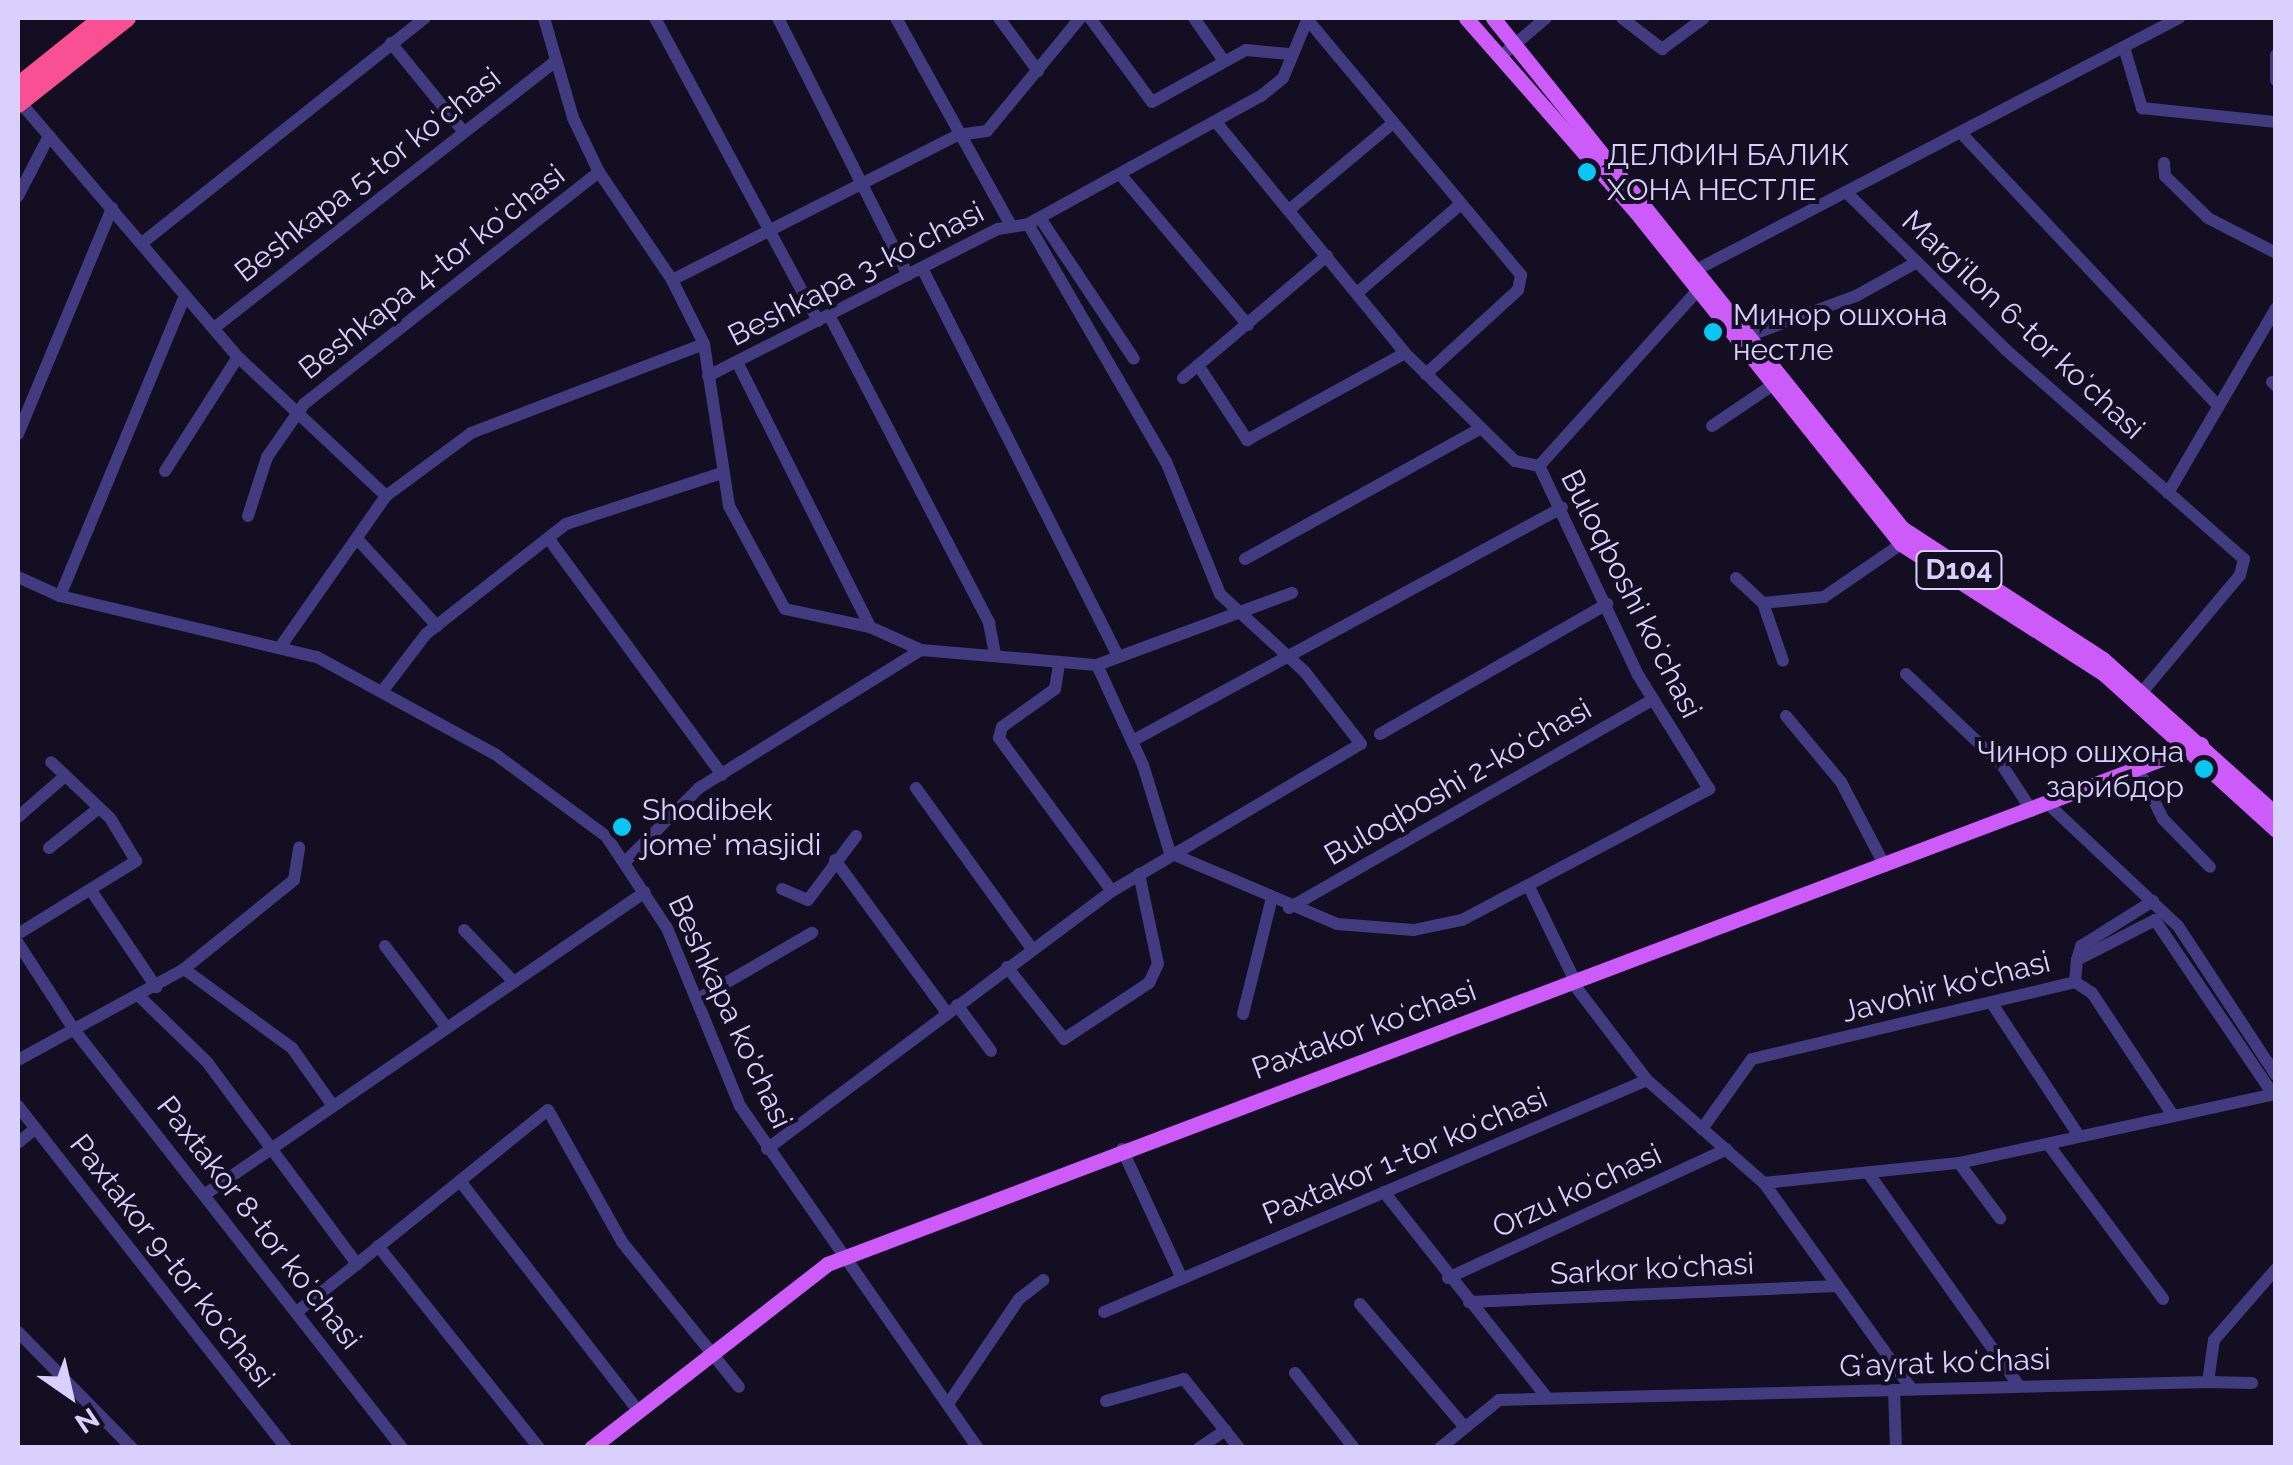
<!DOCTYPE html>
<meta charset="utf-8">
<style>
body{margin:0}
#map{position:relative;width:2293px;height:1465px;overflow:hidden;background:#130e22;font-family:Raleway,sans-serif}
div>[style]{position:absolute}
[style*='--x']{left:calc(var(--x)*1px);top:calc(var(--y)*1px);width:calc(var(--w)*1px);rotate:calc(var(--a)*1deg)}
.minor>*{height:12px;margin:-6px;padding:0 6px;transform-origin:6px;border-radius:6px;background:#433b7f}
.major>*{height:15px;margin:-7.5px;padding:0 7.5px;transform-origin:7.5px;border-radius:7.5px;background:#cc5bfa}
.highway>*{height:18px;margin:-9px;padding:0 9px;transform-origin:9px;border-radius:9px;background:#f95093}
.dots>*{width:28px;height:28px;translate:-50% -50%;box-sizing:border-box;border:5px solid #130e22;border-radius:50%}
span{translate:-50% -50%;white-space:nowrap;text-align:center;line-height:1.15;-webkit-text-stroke:8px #130e22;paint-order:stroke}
.shield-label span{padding:2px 8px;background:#130e22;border:2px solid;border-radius:8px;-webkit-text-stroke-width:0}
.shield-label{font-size:28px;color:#d9d0fd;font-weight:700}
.poi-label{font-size:30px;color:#d9d0fd}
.left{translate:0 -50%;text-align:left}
.right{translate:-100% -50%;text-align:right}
.street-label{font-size:30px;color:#d9d0fd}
.frame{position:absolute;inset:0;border:20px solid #d9d0fd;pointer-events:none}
.north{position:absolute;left:20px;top:1345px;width:100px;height:100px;-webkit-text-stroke:8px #130e22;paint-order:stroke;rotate:146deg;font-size:28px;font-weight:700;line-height:40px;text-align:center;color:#d9d0fd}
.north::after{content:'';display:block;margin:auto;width:35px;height:45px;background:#d9d0fd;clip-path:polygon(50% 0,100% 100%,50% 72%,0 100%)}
</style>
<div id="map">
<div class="minor">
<i style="--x:544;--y:18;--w:104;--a:73.8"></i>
<i style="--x:573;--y:118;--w:60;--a:64.3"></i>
<i style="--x:599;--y:172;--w:130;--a:55.9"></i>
<i style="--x:672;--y:280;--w:72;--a:63.4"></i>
<i style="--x:704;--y:344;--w:164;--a:81.2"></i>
<i style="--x:729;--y:506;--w:117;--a:61.5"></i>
<i style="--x:785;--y:609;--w:87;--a:12"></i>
<i style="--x:870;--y:627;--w:56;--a:24.3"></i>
<i style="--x:921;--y:650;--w:177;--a:4.9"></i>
<i style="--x:1097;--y:665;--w:208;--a:-20.3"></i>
<i style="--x:655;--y:18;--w:344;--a:61.7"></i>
<i style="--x:778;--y:18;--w:288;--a:63.2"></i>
<i style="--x:896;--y:18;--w:235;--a:61"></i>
<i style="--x:999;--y:18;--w:66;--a:53.7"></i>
<i style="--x:1090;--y:18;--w:104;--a:53.6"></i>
<i style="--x:1152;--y:102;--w:107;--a:-29"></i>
<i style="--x:1246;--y:50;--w:43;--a:5.3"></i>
<i style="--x:1194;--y:18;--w:52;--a:55.1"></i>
<i style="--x:1622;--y:18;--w:51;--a:37.8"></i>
<i style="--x:1662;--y:49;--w:52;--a:-36.4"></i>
<i style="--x:1307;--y:19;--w:334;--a:50.1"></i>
<i style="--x:1521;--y:275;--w:15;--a:101"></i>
<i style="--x:1518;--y:290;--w:125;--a:137.6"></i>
<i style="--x:391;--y:43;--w:114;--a:50.7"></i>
<i style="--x:2124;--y:47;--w:64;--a:73.6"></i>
<i style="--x:2142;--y:108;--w:135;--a:6"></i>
<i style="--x:2276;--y:55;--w:25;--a:90"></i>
<i style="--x:1500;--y:57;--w:60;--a:-40.3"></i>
<i style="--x:20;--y:102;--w:335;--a:49.5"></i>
<i style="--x:238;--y:357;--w:203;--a:43.2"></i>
<i style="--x:1216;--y:122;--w:298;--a:50.7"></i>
<i style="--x:1405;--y:353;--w:154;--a:44.5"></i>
<i style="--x:1515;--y:461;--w:25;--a:12"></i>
<i style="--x:1962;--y:134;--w:374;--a:46.7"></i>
<i style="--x:2164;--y:163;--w:13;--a:86"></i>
<i style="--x:2165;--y:176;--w:60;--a:44.3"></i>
<i style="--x:2208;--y:218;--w:76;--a:27.2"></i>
<i style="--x:1120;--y:174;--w:198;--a:49.7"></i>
<i style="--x:1846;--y:192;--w:225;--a:44.6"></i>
<i style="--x:2006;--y:350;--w:317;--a:41.3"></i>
<i style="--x:2244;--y:559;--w:16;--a:104"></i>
<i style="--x:2240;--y:575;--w:150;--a:129.9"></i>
<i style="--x:18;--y:196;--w:68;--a:-62.7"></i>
<i style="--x:1289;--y:210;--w:136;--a:-39.9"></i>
<i style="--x:1040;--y:218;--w:169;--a:56.3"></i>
<i style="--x:142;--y:243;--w:362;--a:-38.5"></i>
<i style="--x:922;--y:268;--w:435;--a:63.2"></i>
<i style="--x:1698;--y:269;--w:543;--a:-27.56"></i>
<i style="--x:672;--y:280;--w:321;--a:-26.9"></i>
<i style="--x:958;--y:135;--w:29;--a:-8"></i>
<i style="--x:987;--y:131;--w:146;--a:-50.5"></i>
<i style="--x:1357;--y:293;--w:137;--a:-40.6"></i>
<i style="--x:829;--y:315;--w:347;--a:62.5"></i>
<i style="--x:989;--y:623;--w:32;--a:79"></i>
<i style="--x:214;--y:328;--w:432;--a:-38"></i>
<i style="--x:1751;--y:335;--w:112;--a:-20.4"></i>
<i style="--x:1856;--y:296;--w:70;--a:-29.1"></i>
<i style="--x:737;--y:362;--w:297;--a:63.3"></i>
<i style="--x:1198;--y:365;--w:90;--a:56.8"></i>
<i style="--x:1247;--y:440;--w:180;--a:-28.8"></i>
<i style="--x:708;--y:376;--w:325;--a:-26.9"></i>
<i style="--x:998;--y:229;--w:30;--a:-9"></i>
<i style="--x:1028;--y:224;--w:266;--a:-28.8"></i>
<i style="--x:1261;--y:96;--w:28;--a:-39"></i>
<i style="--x:1283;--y:78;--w:65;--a:-67.4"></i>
<i style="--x:1183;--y:378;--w:189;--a:-40.3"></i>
<i style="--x:2272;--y:382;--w:6;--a:45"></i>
<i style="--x:1712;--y:426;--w:71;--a:-34.1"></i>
<i style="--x:18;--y:434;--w:245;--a:-67.4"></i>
<i style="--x:1539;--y:466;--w:234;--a:-47.9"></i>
<i style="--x:165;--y:471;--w:135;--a:-57.4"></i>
<i style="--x:2168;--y:493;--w:214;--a:-59.7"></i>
<i style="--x:248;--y:516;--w:62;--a:-72.1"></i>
<i style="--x:267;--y:457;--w:65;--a:-55.1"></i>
<i style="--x:304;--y:404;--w:375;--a:-38.2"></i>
<i style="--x:360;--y:542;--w:114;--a:47.5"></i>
<i style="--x:551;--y:542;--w:289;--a:53.7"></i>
<i style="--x:1245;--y:559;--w:269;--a:-29"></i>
<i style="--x:18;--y:577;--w:46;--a:24.3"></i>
<i style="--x:60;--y:596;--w:264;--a:13.4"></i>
<i style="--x:317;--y:657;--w:203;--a:28.6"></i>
<i style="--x:495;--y:754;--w:138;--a:36.5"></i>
<i style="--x:606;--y:836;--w:110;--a:56.5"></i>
<i style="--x:667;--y:928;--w:192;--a:67.7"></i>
<i style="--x:740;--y:1106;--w:417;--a:55.2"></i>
<i style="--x:1736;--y:578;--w:37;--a:43"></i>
<i style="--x:1763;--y:603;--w:61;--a:-5.6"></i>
<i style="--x:1824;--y:597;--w:93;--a:-34.5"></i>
<i style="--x:60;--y:596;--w:325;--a:-67.4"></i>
<i style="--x:1763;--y:603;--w:61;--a:71"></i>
<i style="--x:283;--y:643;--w:179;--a:-55"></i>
<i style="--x:386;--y:496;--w:106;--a:-36.5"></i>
<i style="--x:471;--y:433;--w:249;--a:-20.9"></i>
<i style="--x:1059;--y:664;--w:25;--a:99"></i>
<i style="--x:1055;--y:689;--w:65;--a:144.4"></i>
<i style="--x:1002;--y:727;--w:11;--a:105"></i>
<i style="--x:999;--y:738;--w:190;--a:53.6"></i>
<i style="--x:1097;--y:665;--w:110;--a:65.3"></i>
<i style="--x:1143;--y:765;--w:92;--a:72.9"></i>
<i style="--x:1170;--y:853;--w:181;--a:23"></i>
<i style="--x:1337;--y:924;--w:77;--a:4.5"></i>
<i style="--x:1414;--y:930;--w:49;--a:-11.8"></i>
<i style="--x:1462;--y:920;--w:280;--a:-27.9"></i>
<i style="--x:1709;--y:789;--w:134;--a:-121.9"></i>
<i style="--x:1638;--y:675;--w:231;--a:-115.3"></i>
<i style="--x:1906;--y:674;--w:132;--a:43.5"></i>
<i style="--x:2002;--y:765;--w:55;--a:56.9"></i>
<i style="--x:384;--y:689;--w:69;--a:-52.6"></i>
<i style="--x:426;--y:634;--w:178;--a:-38.2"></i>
<i style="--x:566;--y:524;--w:164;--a:-18.1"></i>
<i style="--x:1786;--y:716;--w:86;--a:50.2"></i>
<i style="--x:1841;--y:782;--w:95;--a:62.4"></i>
<i style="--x:1380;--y:734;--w:262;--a:-29.8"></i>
<i style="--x:1134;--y:740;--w:487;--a:-28.5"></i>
<i style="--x:2139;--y:771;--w:54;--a:63.4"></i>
<i style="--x:2163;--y:819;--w:67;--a:45.6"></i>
<i style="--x:916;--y:788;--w:198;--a:54.2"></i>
<i style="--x:2048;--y:804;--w:178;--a:43.2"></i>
<i style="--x:2178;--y:926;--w:178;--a:56.7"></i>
<i style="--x:18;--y:817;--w:62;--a:-41.1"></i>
<i style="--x:49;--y:848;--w:64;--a:-38.7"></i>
<i style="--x:627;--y:860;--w:102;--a:-45"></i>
<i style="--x:699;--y:788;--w:261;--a:-31.9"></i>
<i style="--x:835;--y:860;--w:190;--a:53.8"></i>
<i style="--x:1529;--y:887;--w:105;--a:63.9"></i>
<i style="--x:782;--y:889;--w:28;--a:23"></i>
<i style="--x:808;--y:900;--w:80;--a:-53.1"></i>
<i style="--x:92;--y:892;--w:115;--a:56"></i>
<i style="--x:1289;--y:908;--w:418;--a:-29.8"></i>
<i style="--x:464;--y:930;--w:71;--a:46.1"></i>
<i style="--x:18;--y:934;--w:139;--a:-31.7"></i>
<i style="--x:136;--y:861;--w:50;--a:-121.2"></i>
<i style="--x:110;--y:818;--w:81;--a:-136.5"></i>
<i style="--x:18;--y:943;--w:105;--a:57.1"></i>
<i style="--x:75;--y:1031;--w:530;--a:51.9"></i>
<i style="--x:385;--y:946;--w:103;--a:52.9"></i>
<i style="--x:2077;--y:960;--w:15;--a:-74"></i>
<i style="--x:2081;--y:946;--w:85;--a:-32"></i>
<i style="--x:1007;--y:967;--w:92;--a:51.6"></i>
<i style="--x:1064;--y:1039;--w:102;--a:-33.4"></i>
<i style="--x:1149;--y:983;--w:21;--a:-65"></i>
<i style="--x:1158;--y:964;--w:92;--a:-101.9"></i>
<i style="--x:184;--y:969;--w:134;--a:36.2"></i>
<i style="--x:292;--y:1048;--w:71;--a:54.7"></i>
<i style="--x:1572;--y:982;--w:123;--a:52.6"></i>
<i style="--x:1647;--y:1080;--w:156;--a:41.4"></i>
<i style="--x:1764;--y:1183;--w:254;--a:54.4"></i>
<i style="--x:2075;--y:982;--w:22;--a:-85"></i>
<i style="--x:2077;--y:960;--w:88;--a:-27.1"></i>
<i style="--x:2155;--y:920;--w:210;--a:55.9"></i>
<i style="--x:140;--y:997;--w:93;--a:44.1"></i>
<i style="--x:207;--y:1062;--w:252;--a:53.4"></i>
<i style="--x:357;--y:1264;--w:245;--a:-38.9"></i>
<i style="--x:548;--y:1110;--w:151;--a:60.7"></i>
<i style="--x:622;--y:1242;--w:186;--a:51.1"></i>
<i style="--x:698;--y:999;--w:132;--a:-30.1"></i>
<i style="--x:1991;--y:1002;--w:160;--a:56.7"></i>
<i style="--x:957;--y:1005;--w:57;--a:53.5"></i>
<i style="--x:1243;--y:1014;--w:115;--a:-76"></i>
<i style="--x:18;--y:1060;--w:189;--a:-28.7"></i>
<i style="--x:184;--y:969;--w:141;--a:-39"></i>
<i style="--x:294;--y:880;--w:33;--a:-81"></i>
<i style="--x:18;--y:1106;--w:434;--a:51.9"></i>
<i style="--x:1702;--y:1129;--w:86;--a:-54.5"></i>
<i style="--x:1752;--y:1059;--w:332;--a:-13.4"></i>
<i style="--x:2075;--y:982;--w:20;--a:33"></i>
<i style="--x:2092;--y:993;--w:145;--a:56.5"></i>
<i style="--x:18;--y:1143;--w:23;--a:-40"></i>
<i style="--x:2048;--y:1144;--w:193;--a:53.4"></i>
<i style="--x:767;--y:1149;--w:431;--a:-36.8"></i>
<i style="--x:1112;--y:891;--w:289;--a:-30.6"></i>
<i style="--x:1361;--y:744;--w:91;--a:-127.9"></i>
<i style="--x:1305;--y:672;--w:115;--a:-137.5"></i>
<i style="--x:1220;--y:594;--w:143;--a:-112.2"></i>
<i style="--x:1166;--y:462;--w:275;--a:-120.1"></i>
<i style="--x:1122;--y:1149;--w:143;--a:65.2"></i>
<i style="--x:1959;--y:1163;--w:69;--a:53.3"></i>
<i style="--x:1869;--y:1174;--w:260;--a:54.7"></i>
<i style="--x:460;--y:1181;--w:289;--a:52.2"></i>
<i style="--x:1764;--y:1183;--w:196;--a:-5.9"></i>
<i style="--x:1959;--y:1163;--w:324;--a:-12.3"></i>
<i style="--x:1384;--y:1192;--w:263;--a:51.6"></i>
<i style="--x:207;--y:1193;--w:531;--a:-34.5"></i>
<i style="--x:378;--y:1246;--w:258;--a:51.4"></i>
<i style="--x:1448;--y:1278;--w:307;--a:-24.8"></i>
<i style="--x:1469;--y:1302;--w:369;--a:-2.5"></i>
<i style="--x:1360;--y:1304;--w:160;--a:49.6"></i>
<i style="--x:298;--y:1311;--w:75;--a:-38.5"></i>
<i style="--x:1104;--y:1312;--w:590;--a:-23.13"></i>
<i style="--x:18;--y:1332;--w:163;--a:45.5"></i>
<i style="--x:1295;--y:1373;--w:95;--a:51.8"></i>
<i style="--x:2208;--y:1382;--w:44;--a:1.3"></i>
<i style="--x:1894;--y:1390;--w:58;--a:88"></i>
<i style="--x:950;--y:1401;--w:123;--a:-55.9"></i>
<i style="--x:1019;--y:1299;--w:31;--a:-38"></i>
<i style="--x:1106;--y:1401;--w:81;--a:-15.8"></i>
<i style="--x:1184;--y:1379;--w:88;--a:51.4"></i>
<i style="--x:1199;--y:1448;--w:32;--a:-34"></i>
<i style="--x:1440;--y:1448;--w:76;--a:-39.1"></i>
<i style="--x:1499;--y:1400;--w:709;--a:-1.45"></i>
<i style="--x:2208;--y:1382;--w:42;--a:-81.9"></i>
<i style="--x:2214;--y:1340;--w:94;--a:-48.9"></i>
</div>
<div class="major">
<i style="--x:1466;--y:18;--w:258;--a:48.8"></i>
<i style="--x:1636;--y:212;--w:425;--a:51.4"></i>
<i style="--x:1901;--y:544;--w:241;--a:32.6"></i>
<i style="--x:2104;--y:674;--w:232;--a:42.2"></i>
<i style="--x:1493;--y:18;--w:654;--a:51.27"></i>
<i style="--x:1902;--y:528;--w:240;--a:33.1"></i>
<i style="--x:2103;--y:659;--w:232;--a:41.9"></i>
<i style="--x:591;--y:1448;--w:299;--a:-37.9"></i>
<i style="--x:827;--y:1264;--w:1469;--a:-20.73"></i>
</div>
<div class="highway">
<i style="--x:18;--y:86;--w:109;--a:-38.7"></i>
<i style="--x:18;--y:104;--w:139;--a:-38.3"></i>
</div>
<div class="dots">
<i style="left:1587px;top:172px;background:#08c7f2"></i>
<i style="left:1713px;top:332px;background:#08c7f2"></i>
<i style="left:2204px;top:769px;background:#08c7f2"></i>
<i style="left:622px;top:827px;background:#08c7f2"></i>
</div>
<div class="shield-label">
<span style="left:1959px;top:570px">D104</span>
</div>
<div class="poi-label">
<span class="left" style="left:1607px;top:172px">ДЕЛФИН БАЛИК<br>ХОНА НЕСТЛЕ</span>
<span class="left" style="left:1733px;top:332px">Минор ошхона<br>нестле</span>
<span class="right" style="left:2184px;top:769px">Чинор ошхона<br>зарибдор</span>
<span class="left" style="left:642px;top:827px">Shodibek<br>jome' masjidi</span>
</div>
<div class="street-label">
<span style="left:368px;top:175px;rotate:-38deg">Beshkapa 5-tor koʻchasi</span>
<span style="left:432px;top:272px;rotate:-38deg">Beshkapa 4-tor koʻchasi</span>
<span style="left:856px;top:274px;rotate:-27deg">Beshkapa 3-koʻchasi</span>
<span style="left:2023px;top:325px;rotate:43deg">Margʻilon 6-tor koʻchasi</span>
<span style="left:1631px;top:594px;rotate:63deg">Buloqboshi koʻchasi</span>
<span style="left:1458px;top:782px;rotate:-30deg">Buloqboshi 2-koʻchasi</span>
<span style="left:1946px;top:987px;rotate:-14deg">Javohir ko'chasi</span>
<span style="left:730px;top:1012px;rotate:65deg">Beshkapa ko'chasi</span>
<span style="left:1364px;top:1030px;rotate:-20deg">Paxtakor koʻchasi</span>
<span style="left:1405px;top:1156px;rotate:-23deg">Paxtakor 1-tor koʻchasi</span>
<span style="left:1577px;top:1191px;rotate:-25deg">Orzu koʻchasi</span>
<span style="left:259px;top:1223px;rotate:52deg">Paxtakor 8-tor koʻchasi</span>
<span style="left:172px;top:1261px;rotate:52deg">Paxtakor 9-tor koʻchasi</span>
<span style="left:1652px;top:1269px;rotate:-3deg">Sarkor koʻchasi</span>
<span style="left:1945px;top:1363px;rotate:-2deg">Gʻayrat koʻchasi</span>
</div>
<div class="frame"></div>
<div class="north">N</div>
</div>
